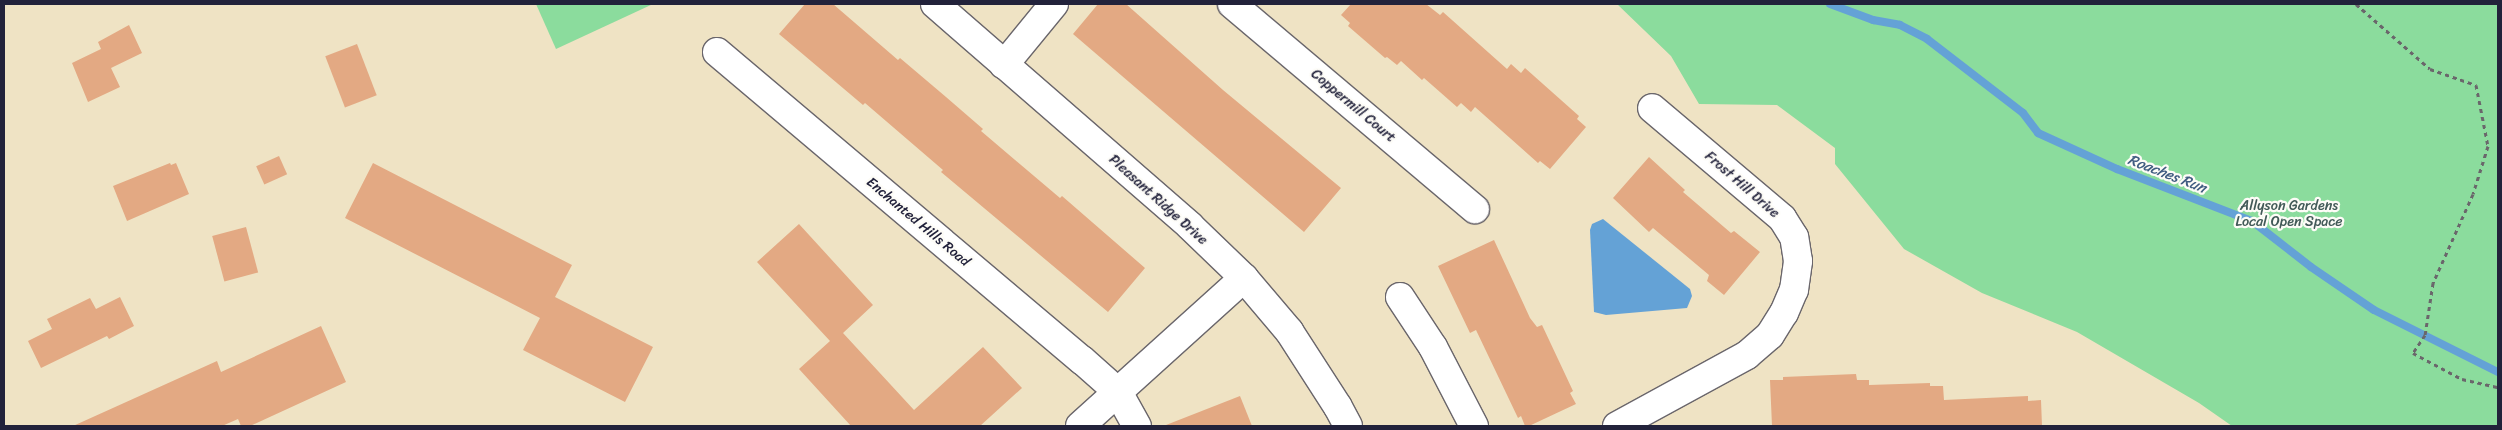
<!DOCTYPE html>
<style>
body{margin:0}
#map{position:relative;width:2502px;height:430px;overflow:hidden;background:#efe3c4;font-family:Sriracha,sans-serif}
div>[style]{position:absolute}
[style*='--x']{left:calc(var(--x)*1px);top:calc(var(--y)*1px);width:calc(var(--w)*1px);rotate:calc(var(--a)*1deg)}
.green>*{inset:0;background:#8bdc9d}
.water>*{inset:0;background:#64a2d6}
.stream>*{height:8px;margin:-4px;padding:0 4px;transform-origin:4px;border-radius:4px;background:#64a2d6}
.building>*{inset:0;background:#e3a983;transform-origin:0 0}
.path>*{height:3px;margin-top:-1.5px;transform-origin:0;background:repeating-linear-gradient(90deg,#6a666b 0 4px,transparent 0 8px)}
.roads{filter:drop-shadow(1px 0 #6a666b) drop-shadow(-1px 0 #6a666b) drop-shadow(0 1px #6a666b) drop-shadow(0 -1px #6a666b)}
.minor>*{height:28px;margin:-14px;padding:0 14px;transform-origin:14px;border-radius:14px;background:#fff}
span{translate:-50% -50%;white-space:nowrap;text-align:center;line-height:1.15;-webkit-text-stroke:4.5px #fdfcf7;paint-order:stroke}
.street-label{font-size:14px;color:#22223b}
.park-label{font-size:14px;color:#425a58}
.water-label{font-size:15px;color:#405c81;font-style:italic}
.frame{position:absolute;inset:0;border:5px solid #22223b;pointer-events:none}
</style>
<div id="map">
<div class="green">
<i style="clip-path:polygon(536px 4px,653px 4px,556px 49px)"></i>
<i style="clip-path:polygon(1617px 4px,2498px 4px,2498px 426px,2232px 426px,2199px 403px,2077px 332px,1982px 293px,1904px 249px,1835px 164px,1835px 148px,1777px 105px,1699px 104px,1671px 56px)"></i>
</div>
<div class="water">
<i style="clip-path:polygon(1603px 219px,1690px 289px,1692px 296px,1687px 308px,1606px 315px,1594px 312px,1590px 230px,1592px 224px)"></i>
</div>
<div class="stream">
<i style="--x:1830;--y:4;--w:46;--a:20.4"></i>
<i style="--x:1873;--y:20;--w:27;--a:10"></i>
<i style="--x:1900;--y:25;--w:30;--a:27"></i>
<i style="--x:1927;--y:39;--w:121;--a:37.6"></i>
<i style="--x:2023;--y:113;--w:25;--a:53"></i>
<i style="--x:2038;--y:133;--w:87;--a:24.5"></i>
<i style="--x:2117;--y:169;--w:145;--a:21.1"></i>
<i style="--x:2252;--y:221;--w:75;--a:37.9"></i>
<i style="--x:2311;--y:267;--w:76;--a:34.3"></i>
<i style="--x:2374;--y:310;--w:139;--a:26.6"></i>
</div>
<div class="building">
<i style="clip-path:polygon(805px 4px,833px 4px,898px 60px,900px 58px,946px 97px,983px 129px,981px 131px,1060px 198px,1062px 196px,1145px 268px,1108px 312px,941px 172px,943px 170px,865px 103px,863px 105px,779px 34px)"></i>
<i style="clip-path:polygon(1098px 4px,1126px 4px,1223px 90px,1341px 188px,1304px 232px,1073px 34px)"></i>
<i style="clip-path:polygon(1351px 4px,1426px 4px,1440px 15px,1443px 12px,1507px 69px,1511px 64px,1521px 73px,1525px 68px,1579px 116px,1577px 119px,1586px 127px,1550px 169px,1540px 161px,1538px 163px,1475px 107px,1471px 112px,1461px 103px,1457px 107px,1424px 78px,1422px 80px,1401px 61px,1397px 65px,1387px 57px,1385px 58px,1348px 26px,1350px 23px,1341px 15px)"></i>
<i style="clip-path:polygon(129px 25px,142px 53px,111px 68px,120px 87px,88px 102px,72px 63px,101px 49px,98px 42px)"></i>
<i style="left:357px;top:44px;width:55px;height:34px;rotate:69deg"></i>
<i style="left:279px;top:156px;width:20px;height:25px;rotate:66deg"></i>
<i style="clip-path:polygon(1649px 157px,1685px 190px,1683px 192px,1731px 233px,1734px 231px,1760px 252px,1724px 295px,1707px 281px,1709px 275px,1653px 228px,1649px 232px,1613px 198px)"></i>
<i style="clip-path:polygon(170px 163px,171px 165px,176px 163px,189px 194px,127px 221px,113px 186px)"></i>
<i style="clip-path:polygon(373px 163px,572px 265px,555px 297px,653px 347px,625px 402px,523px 350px,540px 318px,345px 218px)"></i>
<i style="clip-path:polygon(799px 224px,873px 305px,843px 333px,914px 410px,983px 347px,1022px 388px,980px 426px,851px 426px,799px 369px,830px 341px,757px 262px)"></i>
<i style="left:246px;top:227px;width:47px;height:35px;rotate:75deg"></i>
<i style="clip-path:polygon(1494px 240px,1530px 318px,1537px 327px,1542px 325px,1573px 391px,1570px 393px,1576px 404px,1529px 426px,1525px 426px,1521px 416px,1518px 418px,1476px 330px,1470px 333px,1438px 266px)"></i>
<i style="clip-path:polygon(120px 297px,134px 326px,109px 339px,107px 336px,41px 368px,28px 341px,52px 329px,47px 319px,90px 298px,96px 309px)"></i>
<i style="clip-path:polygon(321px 326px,346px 382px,250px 426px,241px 426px,238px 419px,222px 426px,73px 426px,217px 361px,221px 372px)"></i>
<i style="clip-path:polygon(1856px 374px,1857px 380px,1869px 380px,1869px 385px,1930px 383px,1930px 386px,1943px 386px,1944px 400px,2028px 396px,2028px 401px,2041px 400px,2042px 426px,1772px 426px,1770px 380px,1783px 380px,1783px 377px)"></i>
<i style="clip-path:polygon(1240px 396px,1252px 426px,1166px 426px,1166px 425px)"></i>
</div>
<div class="path">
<i style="--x:2356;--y:4;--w:98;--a:41.3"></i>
<i style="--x:2430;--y:69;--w:49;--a:19.2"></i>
<i style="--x:2476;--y:85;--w:62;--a:78.9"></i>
<i style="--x:2488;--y:146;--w:50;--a:107.4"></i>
<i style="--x:2473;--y:194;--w:98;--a:114.2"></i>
<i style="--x:2433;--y:283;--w:53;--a:98.7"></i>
<i style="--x:2425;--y:335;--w:22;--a:124"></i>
<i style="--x:2413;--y:353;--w:55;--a:28"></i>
<i style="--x:2462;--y:379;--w:37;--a:13"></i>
</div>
<div class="roads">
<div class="minor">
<i style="--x:935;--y:4;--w:338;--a:41"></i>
<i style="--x:1190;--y:226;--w:75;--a:43.9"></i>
<i style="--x:1244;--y:278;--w:70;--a:49.7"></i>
<i style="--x:1289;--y:331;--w:90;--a:57.2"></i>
<i style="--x:1338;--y:407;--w:21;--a:62"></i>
<i style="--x:1232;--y:4;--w:318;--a:40.2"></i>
<i style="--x:717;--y:52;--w:478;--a:40.2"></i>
<i style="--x:1082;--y:360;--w:48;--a:41.6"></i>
<i style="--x:1118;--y:392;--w:39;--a:61"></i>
<i style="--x:1004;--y:65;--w:79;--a:-50.7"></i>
<i style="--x:1400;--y:297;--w:60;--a:56.6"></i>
<i style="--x:1433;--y:347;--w:89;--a:62.6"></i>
<i style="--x:1080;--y:426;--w:221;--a:-42.1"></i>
<i style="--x:1617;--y:426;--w:148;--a:-28.6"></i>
<i style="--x:1747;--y:355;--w:30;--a:-41"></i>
<i style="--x:1770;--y:335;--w:26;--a:-58"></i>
<i style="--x:1784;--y:313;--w:25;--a:-67"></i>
<i style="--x:1794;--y:290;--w:29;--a:-82"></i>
<i style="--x:1798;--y:261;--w:24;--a:-99"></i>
<i style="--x:1794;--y:237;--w:22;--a:-122"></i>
<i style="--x:1782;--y:218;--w:170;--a:-139.8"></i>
</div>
</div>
<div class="street-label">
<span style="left:1353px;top:106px;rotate:40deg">Coppermill Court</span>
<span style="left:1742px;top:185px;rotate:41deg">Frost Hill Drive</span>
<span style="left:1158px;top:200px;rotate:42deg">Pleasant Ridge Drive</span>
<span style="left:918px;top:222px;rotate:40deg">Enchanted Hills Road</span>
</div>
<div class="park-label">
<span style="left:2289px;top:214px">Allyson Gardens<br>Local Open Space</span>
</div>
<div class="water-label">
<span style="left:2167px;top:174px;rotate:21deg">Roaches Run</span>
</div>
<div class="frame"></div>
</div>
